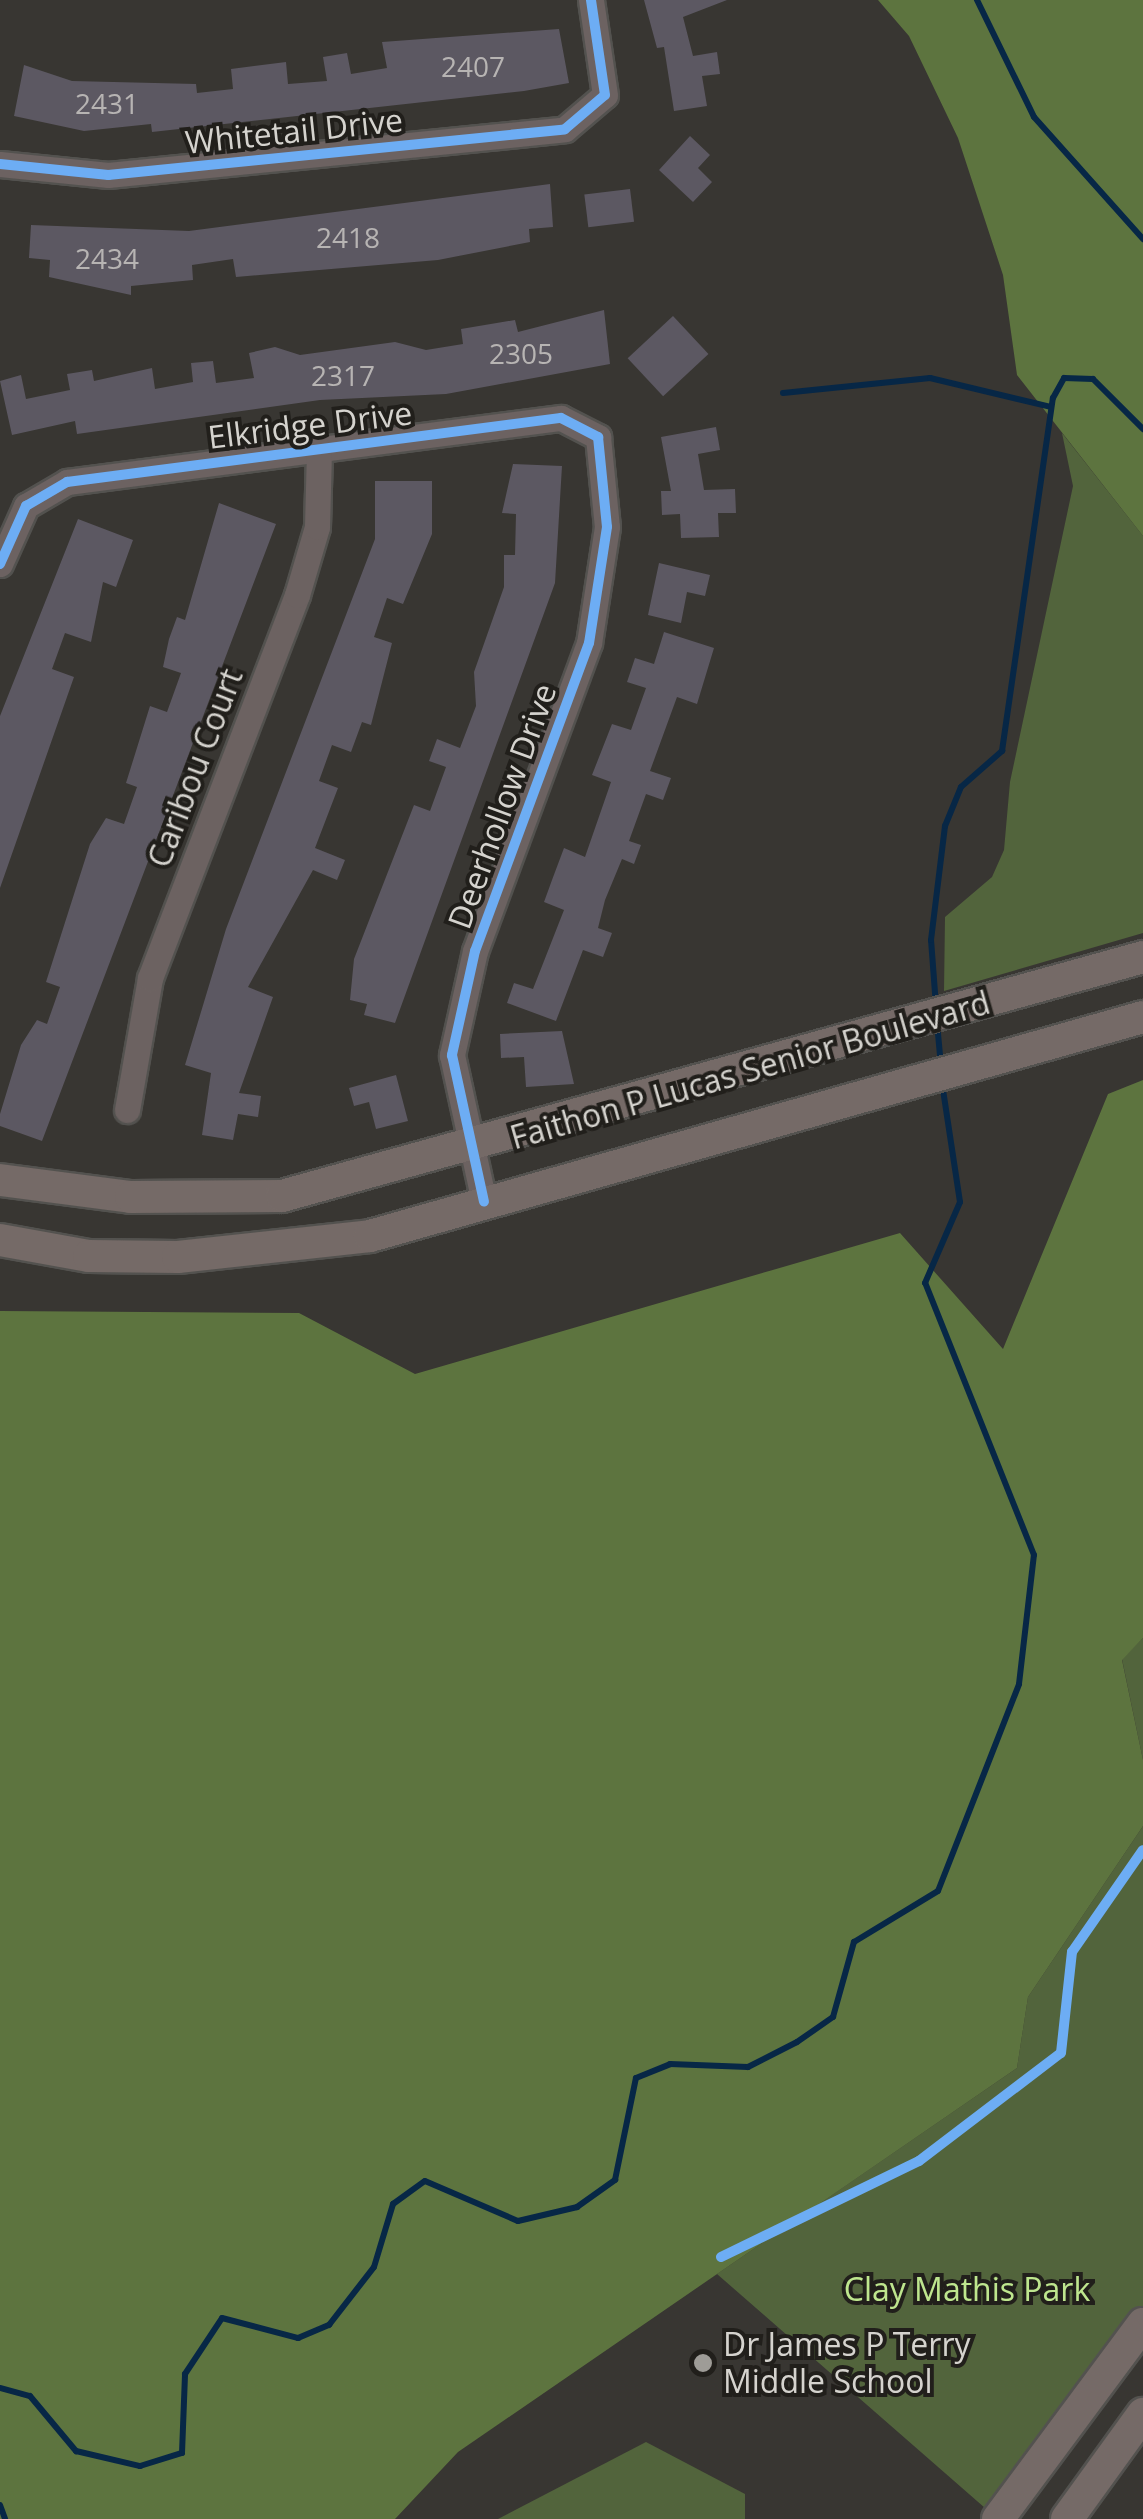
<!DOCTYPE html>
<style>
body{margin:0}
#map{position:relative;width:1143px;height:2519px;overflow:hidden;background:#383632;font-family:"Open Sans",sans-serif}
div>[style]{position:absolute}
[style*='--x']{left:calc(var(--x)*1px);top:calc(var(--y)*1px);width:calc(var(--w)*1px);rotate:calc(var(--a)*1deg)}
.green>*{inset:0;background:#52643c}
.forest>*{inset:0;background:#5d743f}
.stream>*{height:6px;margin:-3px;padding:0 3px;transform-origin:3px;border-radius:3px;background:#072746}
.building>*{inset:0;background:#5c5862;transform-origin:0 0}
.roads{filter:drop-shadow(2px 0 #53524f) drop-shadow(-2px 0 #53524f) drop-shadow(0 2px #53524f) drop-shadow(0 -2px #53524f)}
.minor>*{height:25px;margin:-12.5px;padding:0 12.5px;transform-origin:12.5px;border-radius:12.5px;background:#6c6261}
.major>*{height:32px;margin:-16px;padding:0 16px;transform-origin:16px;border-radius:16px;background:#756a67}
.cycleway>*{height:10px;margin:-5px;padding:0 5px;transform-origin:5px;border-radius:5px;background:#6dadf4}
.dots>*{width:28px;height:28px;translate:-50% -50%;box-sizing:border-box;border:5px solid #211f1b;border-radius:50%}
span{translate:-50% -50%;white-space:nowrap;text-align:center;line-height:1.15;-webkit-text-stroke:8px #211f1b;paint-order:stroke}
.number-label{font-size:28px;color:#b7b4b3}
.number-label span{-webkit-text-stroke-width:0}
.street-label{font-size:32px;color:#d5d3ce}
.park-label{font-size:32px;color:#bee68e}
.poi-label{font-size:32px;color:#d5d3ce}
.left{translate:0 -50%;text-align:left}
</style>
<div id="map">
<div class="green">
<i style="clip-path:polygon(1062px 433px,1143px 536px,1143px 933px,944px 991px,945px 917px,992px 877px,1004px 850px,1010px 782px,1073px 486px)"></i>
<i style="clip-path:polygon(1143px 1638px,1143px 1760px,1122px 1659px)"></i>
<i style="clip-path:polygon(1143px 1826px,1143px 2313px,985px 2508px,717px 2274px,1017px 2068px,1028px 1997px)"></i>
<i style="clip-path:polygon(646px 2442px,745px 2494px,745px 2519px,498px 2519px)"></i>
</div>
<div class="forest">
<i style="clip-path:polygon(878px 0,1143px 0,1143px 536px,1017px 375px,1003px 275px,958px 138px,909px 36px)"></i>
<i style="clip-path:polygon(1143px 1080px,1143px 1638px,1122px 1660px,1143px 1760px,1143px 1826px,1028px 1997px,1017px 2068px,458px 2452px,395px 2519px,0 2519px,0 1311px,299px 1313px,415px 1374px,900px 1233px,1003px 1349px,1108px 1094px)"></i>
</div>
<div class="stream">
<i style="--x:977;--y:0;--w:130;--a:64"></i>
<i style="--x:1034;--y:117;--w:164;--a:48.2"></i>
<i style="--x:783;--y:393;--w:148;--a:-5.8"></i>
<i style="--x:930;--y:378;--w:124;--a:13.5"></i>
<i style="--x:936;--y:1006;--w:66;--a:-94.3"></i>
<i style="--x:931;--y:940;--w:115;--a:-83"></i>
<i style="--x:945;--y:826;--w:42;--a:-67.7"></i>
<i style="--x:961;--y:787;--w:55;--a:-41.3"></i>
<i style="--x:1002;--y:751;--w:357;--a:-81.8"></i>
<i style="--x:1053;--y:398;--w:23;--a:-61"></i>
<i style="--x:1064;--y:378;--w:29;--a:2"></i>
<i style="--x:1093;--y:379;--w:71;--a:45"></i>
<i style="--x:937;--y:1023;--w:43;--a:84.7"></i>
<i style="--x:0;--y:2388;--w:31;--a:15"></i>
<i style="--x:30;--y:2396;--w:72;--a:50.1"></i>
<i style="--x:76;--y:2451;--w:66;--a:13.2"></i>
<i style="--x:140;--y:2466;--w:44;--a:-17.2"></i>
<i style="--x:182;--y:2453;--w:79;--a:-87.8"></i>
<i style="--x:185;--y:2374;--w:67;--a:-56.5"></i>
<i style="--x:222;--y:2318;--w:79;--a:14.7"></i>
<i style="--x:298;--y:2338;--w:34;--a:-23"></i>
<i style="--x:329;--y:2325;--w:73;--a:-52.2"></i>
<i style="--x:374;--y:2267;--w:66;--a:-73.2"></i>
<i style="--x:393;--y:2204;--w:39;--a:-36"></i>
<i style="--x:425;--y:2181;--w:101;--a:23.3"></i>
<i style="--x:518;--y:2221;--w:61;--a:-13.3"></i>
<i style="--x:577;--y:2207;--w:47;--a:-35.4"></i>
<i style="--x:615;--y:2180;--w:104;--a:-78.4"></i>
<i style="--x:636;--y:2078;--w:37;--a:-22"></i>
<i style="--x:670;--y:2064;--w:78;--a:2.2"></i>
<i style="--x:748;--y:2067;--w:55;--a:-27"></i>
<i style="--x:797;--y:2042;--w:44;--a:-34.8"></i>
<i style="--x:833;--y:2017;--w:78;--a:-74.4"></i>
<i style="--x:854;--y:1942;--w:98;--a:-31.3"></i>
<i style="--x:938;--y:1891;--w:222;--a:-68.6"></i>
<i style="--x:1019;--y:1684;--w:130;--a:-83.4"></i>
<i style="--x:1034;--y:1555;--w:293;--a:-111.8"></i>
<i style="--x:925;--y:1283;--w:88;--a:-66.6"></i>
<i style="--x:960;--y:1202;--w:120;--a:-98.6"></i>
<i style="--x:0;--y:2505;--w:15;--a:70"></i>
</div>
<div class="building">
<i style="clip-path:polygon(644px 0,727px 0,683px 17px,693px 56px,717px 52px,720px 74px,702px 76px,707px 106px,674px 111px,664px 47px,657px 48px)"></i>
<i style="clip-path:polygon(559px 29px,569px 83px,524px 91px,152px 132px,151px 124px,84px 131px,14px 116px,24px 65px,72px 81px,196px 84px,197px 93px,233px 89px,231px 69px,286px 62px,288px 84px,327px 81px,323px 57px,347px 53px,351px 74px,387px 68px,382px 42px)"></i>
<i style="clip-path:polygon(690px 136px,710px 155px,698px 168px,712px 182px,693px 202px,659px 170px)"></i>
<i style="clip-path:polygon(550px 184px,553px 227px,529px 229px,530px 242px,438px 260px,236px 277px,233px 259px,192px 265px,193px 280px,131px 286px,131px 295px,49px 277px,50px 260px,29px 258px,31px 225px,189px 231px)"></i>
<i style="left:630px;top:189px;width:33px;height:46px;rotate:83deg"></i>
<i style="clip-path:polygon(604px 310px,610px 364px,446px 394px,320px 400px,77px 434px,75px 421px,12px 435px,0 381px,21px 375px,26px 399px,70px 390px,67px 374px,92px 370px,94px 381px,152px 368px,155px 389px,193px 382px,191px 363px,213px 361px,216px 383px,254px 378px,249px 353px,275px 347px,300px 355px,395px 342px,426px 350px,463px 344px,461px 329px,515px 320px,518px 332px)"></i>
<i style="left:673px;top:316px;width:52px;height:62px;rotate:47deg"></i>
<i style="clip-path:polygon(716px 427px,720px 450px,698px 454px,704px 490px,735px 489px,736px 513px,718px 513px,719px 537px,681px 538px,680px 514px,662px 515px,661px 491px,671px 491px,661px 437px)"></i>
<i style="clip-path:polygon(513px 464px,562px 466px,555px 583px,395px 1023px,364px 1015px,367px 1004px,350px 1000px,354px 959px,414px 805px,430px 811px,446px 767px,429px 761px,437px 739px,460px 748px,476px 706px,474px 672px,504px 587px,504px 555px,515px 555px,516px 514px,502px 513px)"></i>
<i style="clip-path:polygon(375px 481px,432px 481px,432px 534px,403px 604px,387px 598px,374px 637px,392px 643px,371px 725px,362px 722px,351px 752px,332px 745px,319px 781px,338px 788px,315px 848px,345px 860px,337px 880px,313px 870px,248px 987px,273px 997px,239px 1093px,261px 1096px,258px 1117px,238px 1114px,233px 1140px,202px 1135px,211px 1073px,185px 1065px,226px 929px,375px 539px)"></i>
<i style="clip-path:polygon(219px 503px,276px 524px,42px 1141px,0 1126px,0 1114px,21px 1045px,37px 1020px,47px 1024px,60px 987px,46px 982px,90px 844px,106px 818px,124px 824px,137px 787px,126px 783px,150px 706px,167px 712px,181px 673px,163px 667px,169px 639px,177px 617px,185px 620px)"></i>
<i style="clip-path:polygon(78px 519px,133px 540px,116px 587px,103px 582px,91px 642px,65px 633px,52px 669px,74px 677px,0 888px,0 716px)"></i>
<i style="clip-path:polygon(659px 563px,710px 575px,705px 596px,687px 592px,681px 623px,648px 615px)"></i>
<i style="clip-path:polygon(664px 632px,714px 648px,697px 704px,677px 697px,650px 771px,671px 778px,663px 800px,646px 794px,629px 841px,641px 845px,634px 864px,622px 859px,605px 900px,598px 928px,612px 933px,603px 957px,583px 950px,556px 1021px,507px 1003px,514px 983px,533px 989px,564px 910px,544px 902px,552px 880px,564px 848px,585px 857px,611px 782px,592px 775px,612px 724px,631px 730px,646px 688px,627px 682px,635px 658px,654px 664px)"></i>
<i style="clip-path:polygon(562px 1031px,574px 1084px,526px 1087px,524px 1057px,501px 1058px,500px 1034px)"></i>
<i style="clip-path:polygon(396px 1075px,408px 1121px,376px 1129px,369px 1102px,354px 1106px,349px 1088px)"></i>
</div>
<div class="roads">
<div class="minor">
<i style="--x:0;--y:164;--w:109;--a:5.8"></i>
<i style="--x:108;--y:175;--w:459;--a:-5.7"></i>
<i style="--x:565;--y:129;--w:52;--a:-40.4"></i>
<i style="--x:605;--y:95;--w:96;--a:-98.4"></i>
<i style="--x:0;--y:564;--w:64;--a:-65.9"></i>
<i style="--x:26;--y:506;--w:48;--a:-30.3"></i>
<i style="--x:67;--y:482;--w:498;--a:-7.4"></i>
<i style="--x:561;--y:418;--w:42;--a:27.2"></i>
<i style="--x:598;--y:437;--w:90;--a:84.3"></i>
<i style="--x:607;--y:527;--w:117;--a:98.8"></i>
<i style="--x:589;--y:643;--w:328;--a:110.3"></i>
<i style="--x:475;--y:951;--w:107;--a:102.5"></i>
<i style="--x:452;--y:1055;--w:150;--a:77.7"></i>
<i style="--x:127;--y:1110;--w:134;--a:-80.1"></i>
<i style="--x:150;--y:978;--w:410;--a:-69"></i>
<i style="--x:297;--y:595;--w:71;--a:-73.6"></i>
<i style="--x:317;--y:527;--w:78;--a:-88.5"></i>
</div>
<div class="major">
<i style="--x:0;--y:1180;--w:132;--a:7.4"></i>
<i style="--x:131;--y:1197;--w:151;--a:-0.4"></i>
<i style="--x:282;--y:1196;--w:894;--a:-15.51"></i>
<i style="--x:0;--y:1240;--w:90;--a:10.2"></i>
<i style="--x:89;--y:1256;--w:89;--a:0.6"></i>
<i style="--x:178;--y:1257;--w:193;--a:-6.2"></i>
<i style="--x:370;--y:1236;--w:803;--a:-15.82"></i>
<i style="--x:998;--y:2519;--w:243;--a:-53.4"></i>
<i style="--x:1067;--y:2519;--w:130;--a:-54.1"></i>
</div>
</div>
<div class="cycleway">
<i style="--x:0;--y:164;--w:109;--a:5.8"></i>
<i style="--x:108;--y:175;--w:459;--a:-5.7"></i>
<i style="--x:565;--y:129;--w:52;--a:-40.4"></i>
<i style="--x:605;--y:95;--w:96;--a:-98.4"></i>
<i style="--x:0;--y:564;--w:64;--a:-65.9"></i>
<i style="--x:26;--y:506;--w:48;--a:-30.3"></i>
<i style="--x:67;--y:482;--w:498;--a:-7.4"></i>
<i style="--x:561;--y:418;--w:42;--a:27.2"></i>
<i style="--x:598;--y:437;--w:90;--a:84.3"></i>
<i style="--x:607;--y:527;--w:117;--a:98.8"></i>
<i style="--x:589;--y:643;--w:328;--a:110.3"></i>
<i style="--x:475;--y:951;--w:107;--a:102.5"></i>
<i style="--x:452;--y:1055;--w:150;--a:77.7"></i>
<i style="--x:721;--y:2257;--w:220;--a:-25.9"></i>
<i style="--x:919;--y:2161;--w:178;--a:-37.3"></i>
<i style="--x:1061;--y:2053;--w:102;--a:-83.8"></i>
<i style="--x:1072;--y:1952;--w:124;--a:-55.2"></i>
</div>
<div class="dots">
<i style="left:703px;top:2363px;background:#9e9c97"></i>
</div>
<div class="number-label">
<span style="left:473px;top:66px">2407</span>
<span style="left:107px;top:103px">2431</span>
<span style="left:348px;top:237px">2418</span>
<span style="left:107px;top:258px">2434</span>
<span style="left:521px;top:353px">2305</span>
<span style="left:343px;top:375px">2317</span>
</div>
<div class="street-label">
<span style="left:294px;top:131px;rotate:-6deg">Whitetail Drive</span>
<span style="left:310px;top:425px;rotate:-7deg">Elkridge Drive</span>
<span style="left:195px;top:768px;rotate:-69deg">Caribou Court</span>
<span style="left:502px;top:806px;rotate:-70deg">Deerhollow Drive</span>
<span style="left:750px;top:1070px;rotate:-16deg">Faithon P Lucas Senior Boulevard</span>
</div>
<div class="park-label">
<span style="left:967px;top:2289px">Clay Mathis Park</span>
</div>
<div class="poi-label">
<span class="left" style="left:723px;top:2363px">Dr James P Terry<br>Middle School</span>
</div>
</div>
